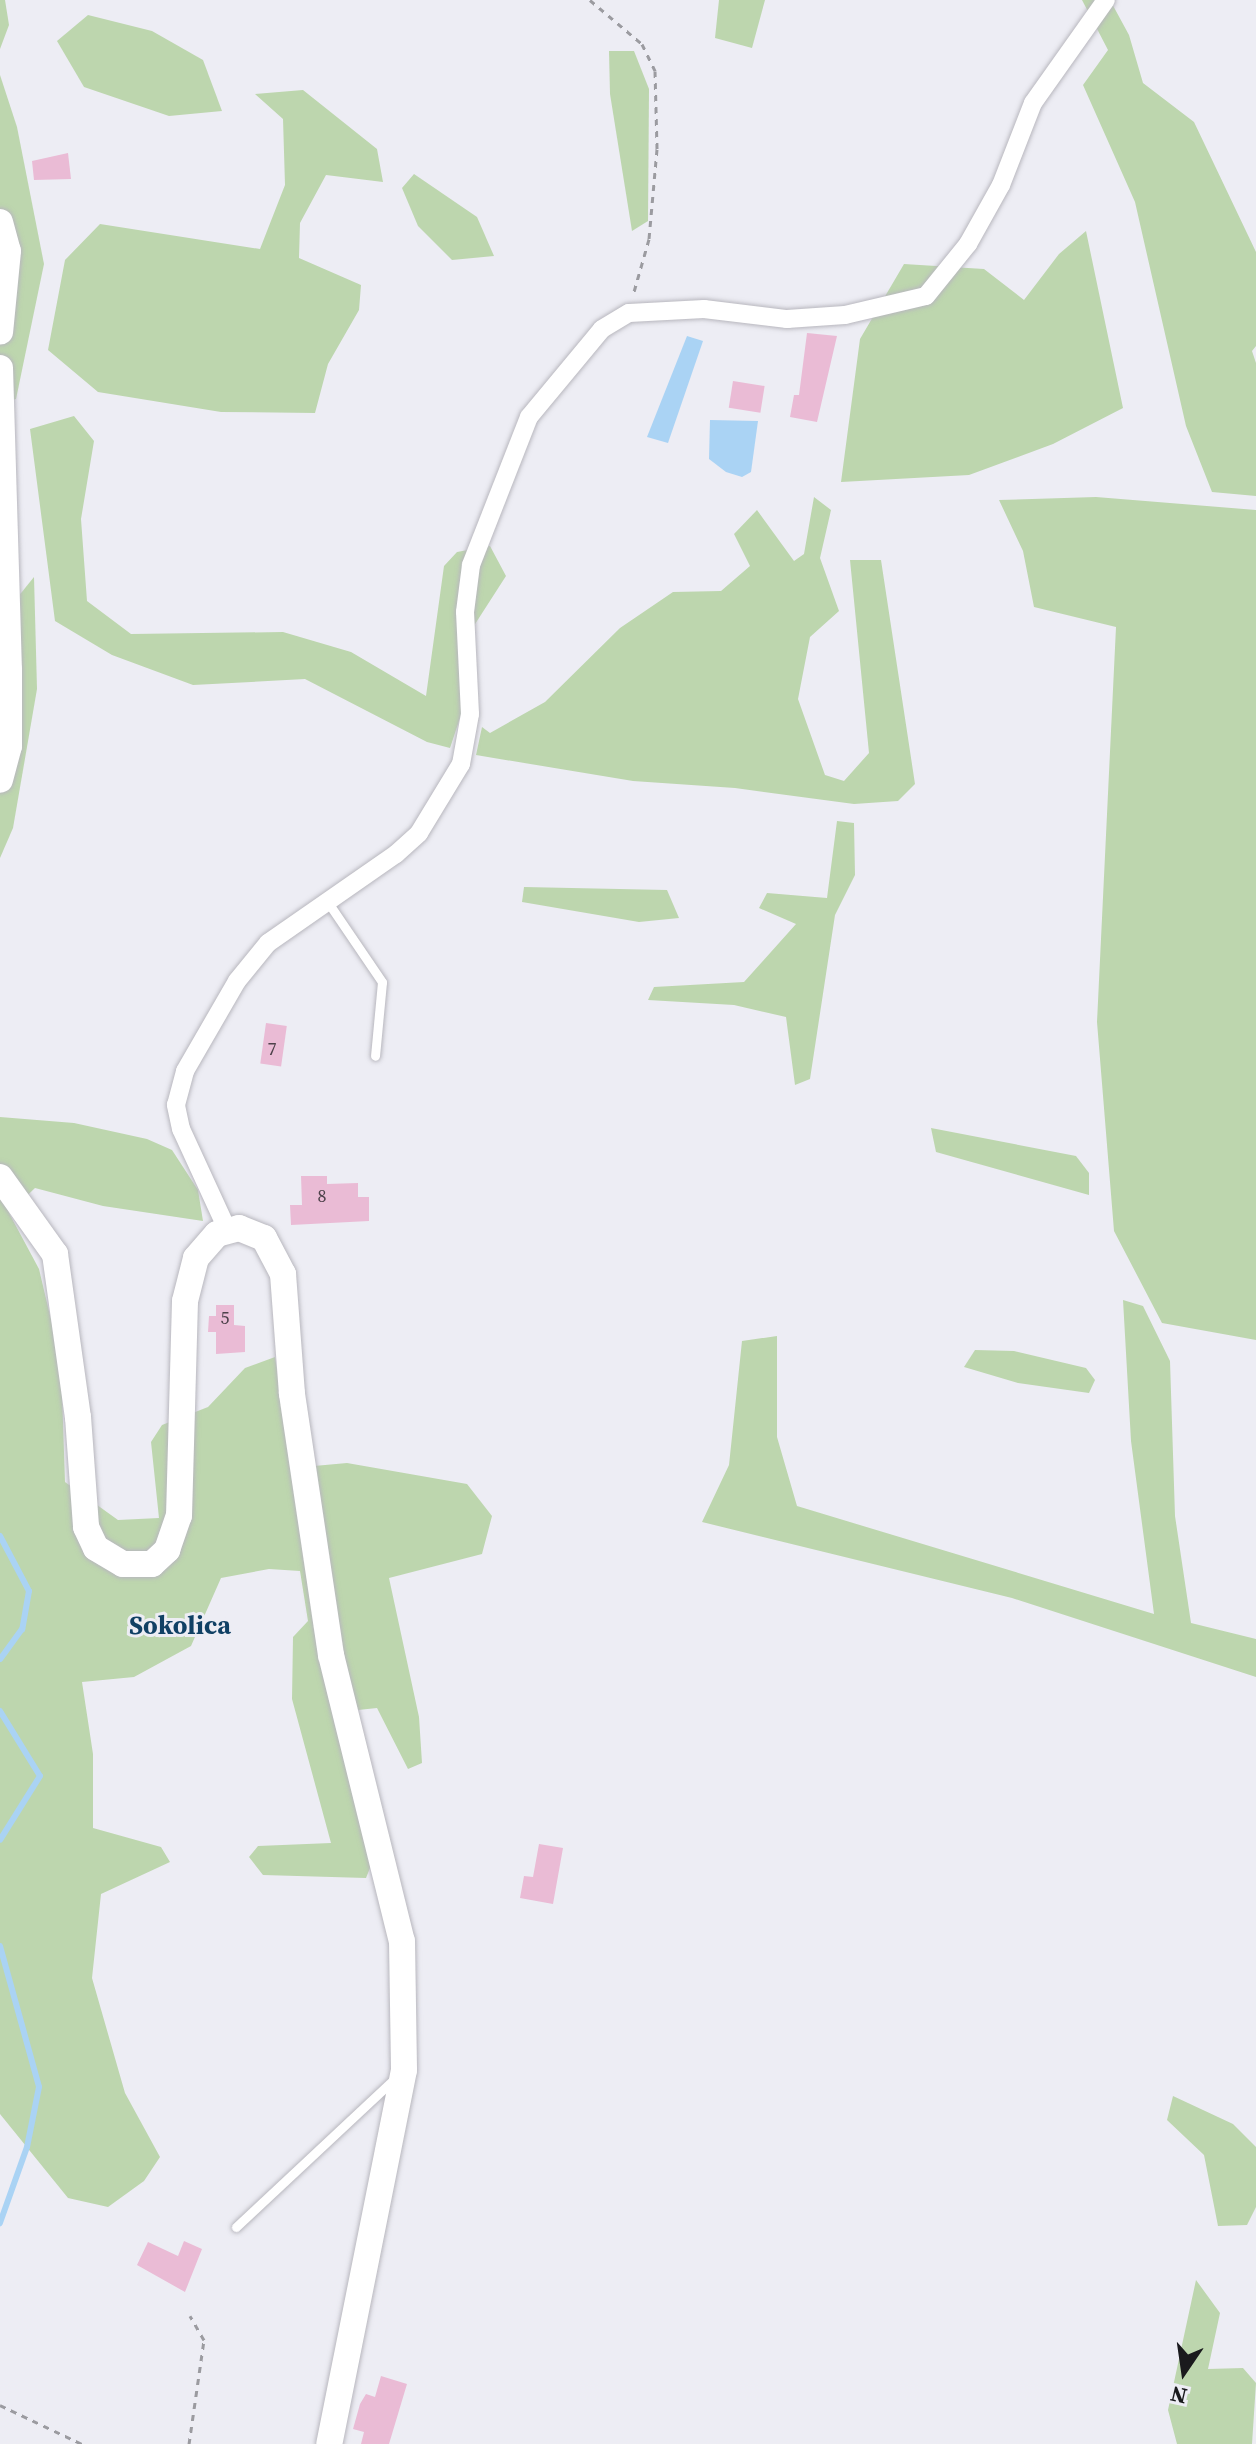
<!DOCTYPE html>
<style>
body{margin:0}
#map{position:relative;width:1256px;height:2444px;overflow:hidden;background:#ededf4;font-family:"Source Serif 4",serif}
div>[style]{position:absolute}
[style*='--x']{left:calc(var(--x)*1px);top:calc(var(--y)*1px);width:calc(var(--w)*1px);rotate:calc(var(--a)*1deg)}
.green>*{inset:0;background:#bdd6ae}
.water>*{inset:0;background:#aad3f4}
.stream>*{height:6px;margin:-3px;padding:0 3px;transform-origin:3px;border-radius:3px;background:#aad3f4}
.building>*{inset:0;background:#eabbd5;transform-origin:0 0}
.path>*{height:3px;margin-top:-1.5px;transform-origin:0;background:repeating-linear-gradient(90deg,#9b9ba0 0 6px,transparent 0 12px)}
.roads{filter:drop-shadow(0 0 2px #b8b7be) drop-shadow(0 0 2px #b8b7be)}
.lane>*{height:9px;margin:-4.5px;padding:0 4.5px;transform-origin:4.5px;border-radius:4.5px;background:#fff}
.street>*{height:18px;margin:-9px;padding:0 9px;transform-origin:9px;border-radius:9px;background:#fff}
.secondary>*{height:26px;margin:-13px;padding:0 13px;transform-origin:13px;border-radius:13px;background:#fff}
span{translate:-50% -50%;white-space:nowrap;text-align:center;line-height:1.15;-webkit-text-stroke:6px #ededf4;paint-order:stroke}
.number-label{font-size:18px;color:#4e424b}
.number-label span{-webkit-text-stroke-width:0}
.quarter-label{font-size:26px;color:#104064;font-weight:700}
.north{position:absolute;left:1144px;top:2332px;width:80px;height:80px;-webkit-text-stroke:6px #ededf4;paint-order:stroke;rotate:193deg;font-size:22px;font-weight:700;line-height:32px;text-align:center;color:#1a1a1d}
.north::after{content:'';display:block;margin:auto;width:28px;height:36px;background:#1a1a1d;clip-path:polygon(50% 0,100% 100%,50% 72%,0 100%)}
</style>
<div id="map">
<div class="green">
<i style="clip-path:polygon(0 0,5px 0,9px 25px,0 49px)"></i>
<i style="clip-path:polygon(719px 0,765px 0,752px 48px,715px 38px)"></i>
<i style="clip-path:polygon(1082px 0,1110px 0,1129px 35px,1143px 83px,1194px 122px,1256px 252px,1256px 346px,1252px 351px,1256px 363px,1256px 496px,1212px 492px,1186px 426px,1135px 202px,1083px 85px,1108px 50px)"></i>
<i style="clip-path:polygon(88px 15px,152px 31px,203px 60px,222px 111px,169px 116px,84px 87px,57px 41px)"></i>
<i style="clip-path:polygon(609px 51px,634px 51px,649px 89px,648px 221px,632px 231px,610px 94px)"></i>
<i style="clip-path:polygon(0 75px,17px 127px,44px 264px,16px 399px,0 403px)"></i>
<i style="clip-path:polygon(303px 90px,377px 149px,383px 182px,326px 175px,300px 223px,299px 258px,361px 285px,359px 310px,328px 364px,315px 413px,221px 412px,98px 392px,48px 350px,65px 260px,100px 224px,260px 249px,285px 185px,283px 119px,255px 94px)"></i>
<i style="clip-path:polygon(414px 174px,477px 217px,494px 256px,452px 260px,418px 226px,402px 188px)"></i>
<i style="clip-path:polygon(1086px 231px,1123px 408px,1053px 444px,969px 475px,841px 482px,860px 339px,904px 264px,984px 269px,1024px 300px,1059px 254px)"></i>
<i style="clip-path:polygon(74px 416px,94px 441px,81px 519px,87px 601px,131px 634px,283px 632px,351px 652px,426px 696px,444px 566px,457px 552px,490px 546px,506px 576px,459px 649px,462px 712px,450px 748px,427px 742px,305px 679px,193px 685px,112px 655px,55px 621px,30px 429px)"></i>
<i style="clip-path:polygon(814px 497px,831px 510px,820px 558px,839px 611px,810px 637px,798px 699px,825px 775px,844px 781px,869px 753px,850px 560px,881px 560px,915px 784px,898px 801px,854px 804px,735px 788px,633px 781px,476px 755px,482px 727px,490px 733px,545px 702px,620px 628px,673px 592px,721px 591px,750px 566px,734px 534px,757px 510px,794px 561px,804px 554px)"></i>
<i style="clip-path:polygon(1096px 497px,1256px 510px,1256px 1340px,1162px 1323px,1114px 1231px,1097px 1022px,1116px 627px,1034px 607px,1023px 551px,999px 500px)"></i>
<i style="clip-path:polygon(34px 577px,37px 689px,13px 828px,0 858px,0 619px)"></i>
<i style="clip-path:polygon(837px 821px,854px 823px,855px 875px,835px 915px,810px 1079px,795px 1085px,786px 1017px,734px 1005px,648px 1000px,654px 987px,744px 982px,796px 924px,759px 908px,767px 893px,827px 898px)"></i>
<i style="clip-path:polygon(524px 887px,667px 890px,679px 918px,639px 922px,522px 902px)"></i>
<i style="clip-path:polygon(0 1117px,74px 1123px,147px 1139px,172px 1150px,198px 1190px,203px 1221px,103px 1206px,35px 1188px,9px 1213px,39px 1269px,61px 1362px,65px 1482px,118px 1520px,159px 1518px,151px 1442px,162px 1425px,208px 1407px,245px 1368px,275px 1357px,292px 1468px,347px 1463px,467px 1484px,492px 1516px,482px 1554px,389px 1578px,419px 1717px,422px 1763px,408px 1769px,377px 1708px,358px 1710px,334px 1722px,374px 1858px,366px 1878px,263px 1875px,249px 1857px,258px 1846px,331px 1843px,292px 1699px,293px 1637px,308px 1621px,300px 1571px,269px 1569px,221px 1578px,191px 1646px,134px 1677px,82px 1682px,93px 1754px,93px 1828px,161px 1847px,170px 1862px,101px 1894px,92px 1978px,125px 2093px,160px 2157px,144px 2181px,108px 2207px,68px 2198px,0 2114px)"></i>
<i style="clip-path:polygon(931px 1128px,1076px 1156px,1089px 1173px,1089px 1195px,936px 1152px)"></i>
<i style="clip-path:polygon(1123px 1300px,1143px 1306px,1170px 1361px,1175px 1516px,1191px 1623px,1256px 1639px,1256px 1677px,1012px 1598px,702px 1522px,729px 1465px,742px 1341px,777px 1336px,777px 1437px,797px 1506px,1154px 1614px,1131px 1441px)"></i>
<i style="clip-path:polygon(975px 1350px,1014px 1351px,1086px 1368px,1095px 1380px,1089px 1393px,1018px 1383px,964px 1367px)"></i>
<i style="clip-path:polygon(1173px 2096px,1233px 2124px,1256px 2147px,1256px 2207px,1247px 2225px,1218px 2226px,1204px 2155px,1167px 2120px)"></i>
<i style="clip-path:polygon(1196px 2280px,1220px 2313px,1208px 2369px,1243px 2368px,1256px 2383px,1252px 2444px,1177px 2444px,1168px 2410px)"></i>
</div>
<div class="water">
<i style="clip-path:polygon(687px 336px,703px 341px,668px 443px,647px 437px)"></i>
<i style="clip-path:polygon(710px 420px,758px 421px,751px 472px,742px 477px,726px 472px,709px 459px)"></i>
</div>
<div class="stream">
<i style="--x:0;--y:1536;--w:62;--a:62.2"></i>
<i style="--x:29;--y:1591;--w:39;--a:100"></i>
<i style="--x:22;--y:1629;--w:37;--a:126"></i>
<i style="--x:0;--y:1711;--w:76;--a:58.4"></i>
<i style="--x:40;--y:1776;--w:75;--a:122"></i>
<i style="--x:0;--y:1946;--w:146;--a:74.5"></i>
<i style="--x:39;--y:2087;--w:61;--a:101.3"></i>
<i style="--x:27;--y:2147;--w:81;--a:109.6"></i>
</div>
<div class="building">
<i style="clip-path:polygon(68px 153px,71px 179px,34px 180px,32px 161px)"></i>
<i style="clip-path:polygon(807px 333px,837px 336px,817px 422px,790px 417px,794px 395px,799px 395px)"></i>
<i style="left:733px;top:381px;width:32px;height:27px;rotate:9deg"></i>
<i style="left:266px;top:1023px;width:21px;height:41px;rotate:8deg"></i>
<i style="clip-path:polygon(301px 1176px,327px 1176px,327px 1184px,358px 1183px,358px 1197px,369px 1197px,369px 1221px,291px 1225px,290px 1205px,302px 1205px)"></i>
<i style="clip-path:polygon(216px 1305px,234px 1305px,234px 1325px,245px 1326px,245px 1352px,216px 1354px,216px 1332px,208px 1332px,209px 1316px,216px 1316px)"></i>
<i style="clip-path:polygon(539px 1844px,563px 1848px,553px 1904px,520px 1898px,524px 1876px,533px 1877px)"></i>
<i style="clip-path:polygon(184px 2241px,202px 2249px,185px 2292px,137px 2265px,148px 2242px,178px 2256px)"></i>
<i style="clip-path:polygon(381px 2376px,407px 2384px,389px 2444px,361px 2444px,364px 2432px,353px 2429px,360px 2404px,366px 2394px,375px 2397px)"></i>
</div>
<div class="path">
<i style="--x:590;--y:0;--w:68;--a:40.2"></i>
<i style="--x:642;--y:44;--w:30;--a:64"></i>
<i style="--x:655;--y:71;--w:78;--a:88.5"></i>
<i style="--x:657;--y:149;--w:90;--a:95.1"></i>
<i style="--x:649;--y:239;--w:58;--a:105.9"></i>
<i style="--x:0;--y:2405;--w:91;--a:25.4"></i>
<i style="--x:189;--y:2444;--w:105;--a:-81.8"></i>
<i style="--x:204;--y:2340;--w:28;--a:-120"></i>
</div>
<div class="roads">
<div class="lane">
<i style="--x:327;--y:901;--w:98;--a:55.8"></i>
<i style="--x:382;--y:982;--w:74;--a:95.4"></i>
<i style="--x:236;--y:2227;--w:218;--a:-43.1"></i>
</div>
<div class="street">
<i style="--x:227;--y:1229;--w:110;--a:-114.7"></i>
<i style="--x:181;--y:1129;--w:25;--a:-102"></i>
<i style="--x:176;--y:1105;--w:35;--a:-75"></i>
<i style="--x:185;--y:1071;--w:104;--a:-60"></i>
<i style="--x:237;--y:981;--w:49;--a:-50.8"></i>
<i style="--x:268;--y:943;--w:156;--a:-34.8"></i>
<i style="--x:396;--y:854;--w:31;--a:-42"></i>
<i style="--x:419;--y:833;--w:81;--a:-58.7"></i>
<i style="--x:461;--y:764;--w:51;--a:-79.8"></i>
<i style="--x:470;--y:714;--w:102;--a:-92.8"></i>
<i style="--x:465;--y:612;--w:47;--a:-82.7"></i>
<i style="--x:471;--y:565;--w:159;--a:-68.6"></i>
<i style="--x:529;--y:417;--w:114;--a:-50.3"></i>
<i style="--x:602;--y:329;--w:31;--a:-31"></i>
<i style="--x:629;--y:313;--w:75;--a:-3.1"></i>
<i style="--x:704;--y:309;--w:84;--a:6.9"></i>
<i style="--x:787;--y:319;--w:58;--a:-3.9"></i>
<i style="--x:845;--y:315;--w:83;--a:-13.2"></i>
<i style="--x:926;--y:296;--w:67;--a:-51.1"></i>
<i style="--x:968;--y:244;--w:68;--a:-60.8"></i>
<i style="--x:1001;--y:185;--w:88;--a:-68.7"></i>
<i style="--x:1033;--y:103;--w:126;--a:-54.7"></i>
</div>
<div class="secondary">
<i style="--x:0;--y:222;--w:30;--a:75"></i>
<i style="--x:8;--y:251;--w:81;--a:95.6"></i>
<i style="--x:0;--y:368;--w:302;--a:88.3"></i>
<i style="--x:9;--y:670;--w:76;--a:90"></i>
<i style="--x:9;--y:746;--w:35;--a:105"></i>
<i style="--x:0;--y:1177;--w:95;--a:54.5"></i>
<i style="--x:55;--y:1254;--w:165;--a:82"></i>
<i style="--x:78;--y:1417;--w:110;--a:85.8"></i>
<i style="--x:86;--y:1527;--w:23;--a:65"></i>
<i style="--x:96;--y:1548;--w:31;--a:31"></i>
<i style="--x:123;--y:1564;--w:29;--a:0"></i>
<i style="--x:152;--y:1564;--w:21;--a:-43"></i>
<i style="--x:167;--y:1550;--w:36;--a:-71"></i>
<i style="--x:179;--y:1516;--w:215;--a:-88.4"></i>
<i style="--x:185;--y:1301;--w:44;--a:-75.7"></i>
<i style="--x:196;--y:1258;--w:32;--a:-49"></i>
<i style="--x:217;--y:1234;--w:23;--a:-15"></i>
<i style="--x:239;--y:1228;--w:27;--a:22"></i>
<i style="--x:264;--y:1238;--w:41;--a:62.2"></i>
<i style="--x:283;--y:1274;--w:120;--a:85.7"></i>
<i style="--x:292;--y:1394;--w:264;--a:81.5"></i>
<i style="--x:331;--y:1655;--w:295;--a:76.1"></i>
<i style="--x:402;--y:1941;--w:129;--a:89.1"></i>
<i style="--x:404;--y:2070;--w:381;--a:101.3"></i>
</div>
</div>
<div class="number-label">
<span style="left:272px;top:1049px">7</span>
<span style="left:322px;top:1196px">8</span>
<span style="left:225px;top:1318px">5</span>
</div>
<div class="quarter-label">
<span style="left:180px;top:1626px">Sokolica</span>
</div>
<div class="north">N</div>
</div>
